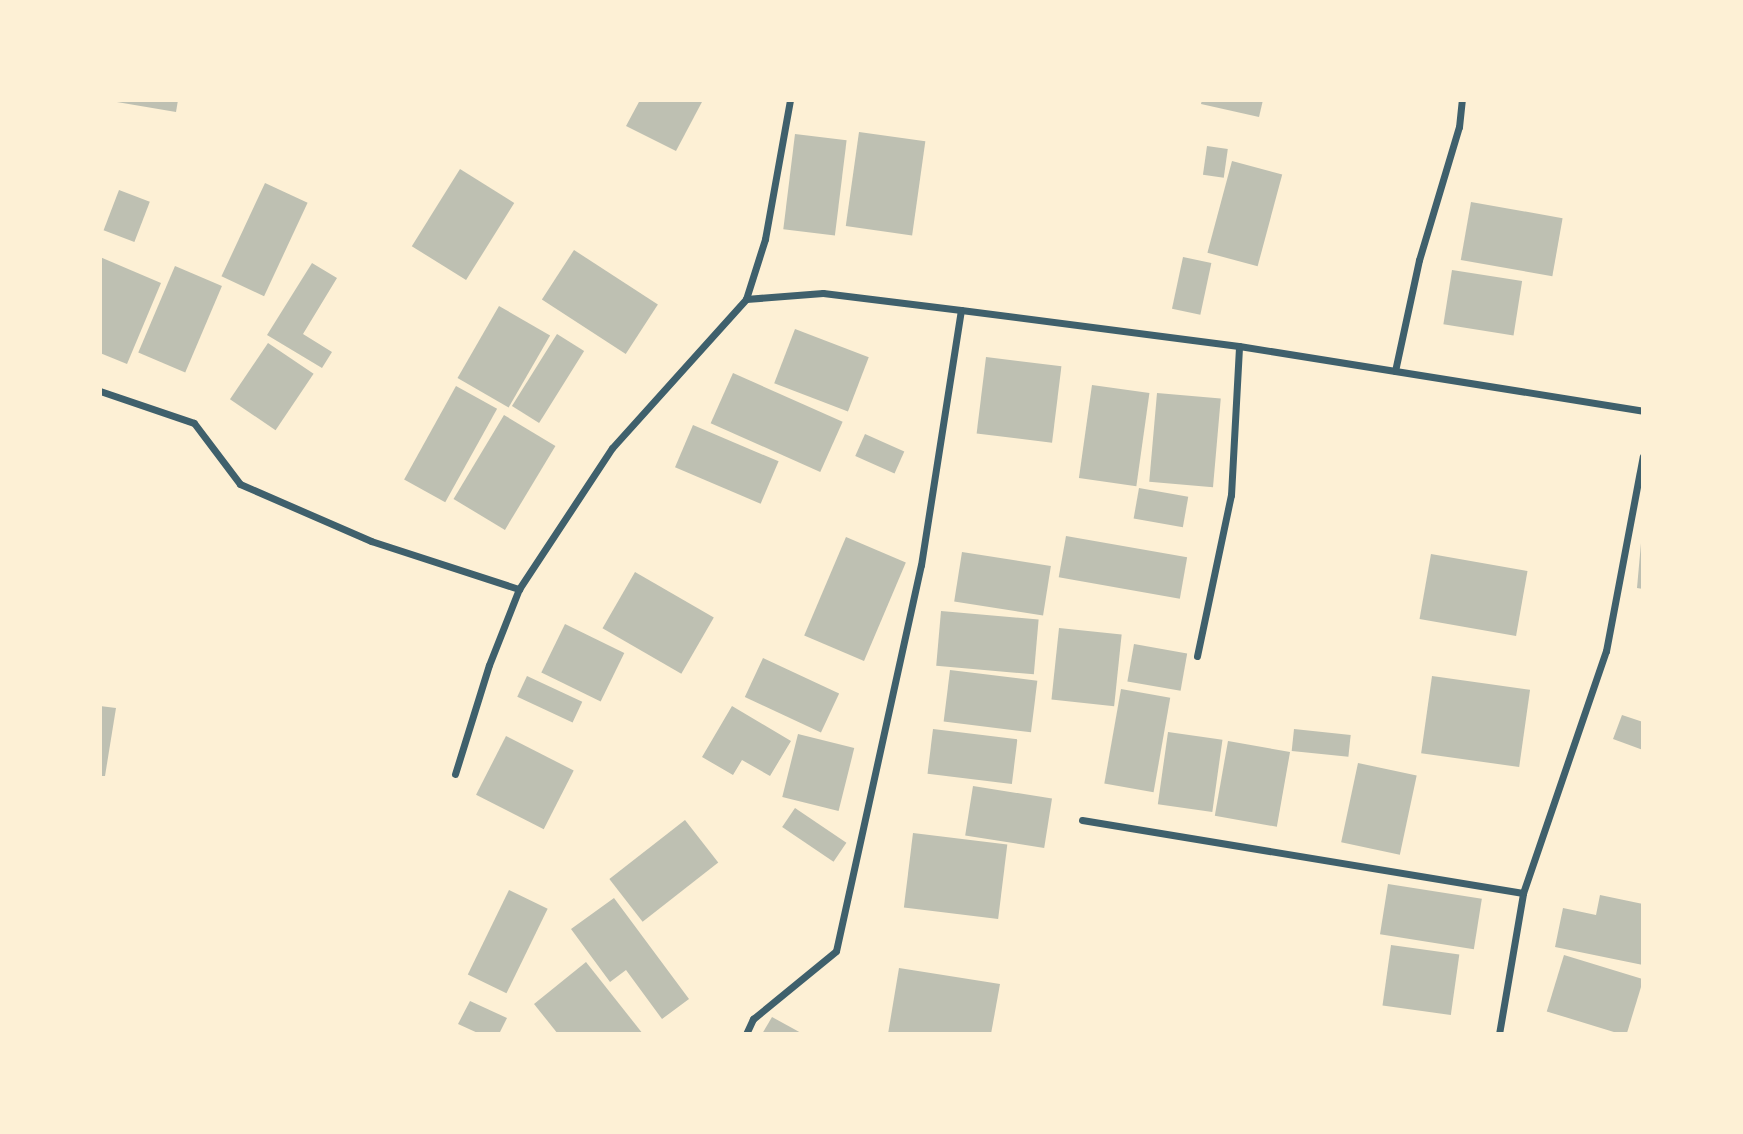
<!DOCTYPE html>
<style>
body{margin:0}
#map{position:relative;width:1743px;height:1134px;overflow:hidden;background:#fdf0d5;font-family:Figtree,sans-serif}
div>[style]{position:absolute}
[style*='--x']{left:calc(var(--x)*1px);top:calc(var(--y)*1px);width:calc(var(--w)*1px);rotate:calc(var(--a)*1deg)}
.building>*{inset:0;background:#bec0b2;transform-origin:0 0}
.minor>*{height:7px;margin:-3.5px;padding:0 3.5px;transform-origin:3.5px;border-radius:3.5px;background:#3f606c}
span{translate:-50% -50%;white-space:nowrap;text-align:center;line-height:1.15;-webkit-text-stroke:7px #fdf0d5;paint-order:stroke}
.frame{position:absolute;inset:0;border:102px solid #fdf0d5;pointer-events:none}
</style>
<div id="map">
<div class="building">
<i style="clip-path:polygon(105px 100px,178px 100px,176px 112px)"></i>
<i style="clip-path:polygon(640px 100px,703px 100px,676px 151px,626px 126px)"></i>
<i style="clip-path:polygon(1202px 100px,1263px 100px,1259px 117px,1201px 104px)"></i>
<i style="left:859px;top:132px;width:67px;height:95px;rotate:8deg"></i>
<i style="left:795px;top:134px;width:52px;height:96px;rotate:7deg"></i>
<i style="left:1207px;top:146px;width:21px;height:29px;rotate:8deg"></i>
<i style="left:1232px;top:161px;width:52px;height:95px;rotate:15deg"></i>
<i style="left:460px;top:169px;width:64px;height:91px;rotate:32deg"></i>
<i style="left:265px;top:183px;width:47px;height:103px;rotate:25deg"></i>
<i style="left:119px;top:190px;width:33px;height:43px;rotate:21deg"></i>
<i style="left:1471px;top:202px;width:93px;height:59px;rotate:10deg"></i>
<i style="left:574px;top:250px;width:100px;height:59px;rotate:33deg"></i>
<i style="clip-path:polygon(100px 257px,161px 283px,127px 364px,100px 353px)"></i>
<i style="left:1183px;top:257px;width:29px;height:53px;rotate:12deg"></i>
<i style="clip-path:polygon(312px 263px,337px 278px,303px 334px,332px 352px,322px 368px,267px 335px)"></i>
<i style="left:175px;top:266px;width:51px;height:94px;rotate:23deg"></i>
<i style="left:1452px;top:270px;width:71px;height:55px;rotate:9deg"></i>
<i style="left:499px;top:306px;width:59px;height:83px;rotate:30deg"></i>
<i style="left:795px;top:329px;width:79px;height:58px;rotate:21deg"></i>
<i style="left:557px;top:334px;width:32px;height:85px;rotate:32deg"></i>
<i style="left:268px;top:343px;width:55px;height:68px;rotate:34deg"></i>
<i style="left:986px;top:357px;width:76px;height:77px;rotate:7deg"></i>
<i style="left:733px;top:373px;width:120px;height:55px;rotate:24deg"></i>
<i style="left:1092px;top:385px;width:58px;height:94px;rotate:8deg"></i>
<i style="left:456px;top:386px;width:47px;height:107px;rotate:29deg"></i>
<i style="left:1157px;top:393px;width:64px;height:89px;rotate:5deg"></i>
<i style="left:504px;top:415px;width:60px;height:98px;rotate:31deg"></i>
<i style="left:693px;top:425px;width:93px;height:46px;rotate:23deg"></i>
<i style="left:865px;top:434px;width:43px;height:24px;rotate:24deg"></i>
<i style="left:1139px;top:488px;width:50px;height:31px;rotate:10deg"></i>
<i style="left:1066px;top:536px;width:123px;height:42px;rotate:10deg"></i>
<i style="left:846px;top:537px;width:65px;height:107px;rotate:23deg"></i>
<i style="clip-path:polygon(1641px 543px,1643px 543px,1643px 589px,1637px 588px)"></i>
<i style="left:962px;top:552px;width:90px;height:50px;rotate:9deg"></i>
<i style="left:1431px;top:554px;width:98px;height:66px;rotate:10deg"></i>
<i style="left:635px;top:572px;width:91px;height:65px;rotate:30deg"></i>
<i style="left:941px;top:611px;width:98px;height:55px;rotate:5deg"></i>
<i style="left:565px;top:624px;width:66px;height:54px;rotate:26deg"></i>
<i style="left:1059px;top:628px;width:63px;height:72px;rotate:6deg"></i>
<i style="left:1134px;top:644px;width:54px;height:38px;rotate:10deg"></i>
<i style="left:763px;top:658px;width:84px;height:43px;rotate:25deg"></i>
<i style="left:950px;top:670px;width:88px;height:52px;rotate:7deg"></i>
<i style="left:527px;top:676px;width:61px;height:23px;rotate:25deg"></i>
<i style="left:1432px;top:676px;width:99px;height:78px;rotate:8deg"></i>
<i style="left:1121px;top:689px;width:50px;height:96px;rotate:10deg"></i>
<i style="clip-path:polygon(100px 706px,116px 708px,105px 776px,100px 776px)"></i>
<i style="clip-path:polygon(732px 706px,791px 741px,770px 776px,742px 760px,733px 775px,702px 757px)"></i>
<i style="clip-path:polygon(1622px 715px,1643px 722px,1643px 750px,1613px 739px)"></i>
<i style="left:933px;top:729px;width:85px;height:45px;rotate:7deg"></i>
<i style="left:1294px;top:729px;width:57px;height:22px;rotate:6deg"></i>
<i style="left:1168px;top:732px;width:55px;height:73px;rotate:8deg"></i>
<i style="left:798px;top:734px;width:58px;height:65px;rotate:14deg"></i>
<i style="left:506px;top:736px;width:76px;height:66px;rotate:27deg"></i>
<i style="left:1228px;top:741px;width:63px;height:76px;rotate:10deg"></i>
<i style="left:1358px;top:763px;width:60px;height:81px;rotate:12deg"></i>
<i style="left:973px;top:786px;width:80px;height:50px;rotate:9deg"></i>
<i style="left:795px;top:808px;width:62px;height:23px;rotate:34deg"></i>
<i style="left:685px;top:820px;width:54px;height:96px;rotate:52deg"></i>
<i style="left:913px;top:833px;width:95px;height:75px;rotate:7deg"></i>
<i style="left:1388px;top:884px;width:95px;height:51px;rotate:9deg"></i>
<i style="left:509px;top:890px;width:43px;height:94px;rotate:26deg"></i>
<i style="clip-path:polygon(1600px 895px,1643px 904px,1643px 965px,1555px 947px,1563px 908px,1596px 915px)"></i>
<i style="clip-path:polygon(614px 898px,689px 999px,662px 1019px,626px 970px,610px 982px,571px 929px)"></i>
<i style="left:1391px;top:945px;width:69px;height:61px;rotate:8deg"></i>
<i style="left:1564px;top:955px;width:83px;height:59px;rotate:17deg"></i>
<i style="clip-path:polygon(586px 962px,643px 1034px,558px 1034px,534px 1004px)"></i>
<i style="clip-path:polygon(899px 968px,1000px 984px,991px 1034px,888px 1034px)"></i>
<i style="clip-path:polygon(470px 1001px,507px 1018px,499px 1034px,480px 1034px,458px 1024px)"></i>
<i style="clip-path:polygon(772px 1017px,803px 1034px,762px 1034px)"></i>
</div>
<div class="minor">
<i style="--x:746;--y:299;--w:63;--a:-72.4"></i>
<i style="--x:765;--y:239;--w:141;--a:-79.8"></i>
<i style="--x:1395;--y:371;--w:114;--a:-77.8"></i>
<i style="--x:1419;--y:260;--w:139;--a:-73.3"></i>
<i style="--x:1459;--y:127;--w:27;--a:-84"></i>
<i style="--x:100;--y:391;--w:99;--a:18.8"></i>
<i style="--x:194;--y:423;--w:76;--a:53"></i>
<i style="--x:240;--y:484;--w:143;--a:23.5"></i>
<i style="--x:371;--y:541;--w:156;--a:18"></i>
<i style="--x:519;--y:589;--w:169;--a:-56.6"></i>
<i style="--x:612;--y:448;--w:200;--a:-48"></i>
<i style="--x:746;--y:299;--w:77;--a:-4.5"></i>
<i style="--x:823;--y:293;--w:139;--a:7"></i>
<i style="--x:961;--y:310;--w:280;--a:7.4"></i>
<i style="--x:1239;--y:346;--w:409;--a:9.1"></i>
<i style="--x:1197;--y:656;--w:165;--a:-78.1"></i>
<i style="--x:1231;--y:495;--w:149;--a:-86.9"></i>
<i style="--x:455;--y:774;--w:114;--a:-72.7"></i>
<i style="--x:489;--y:665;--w:82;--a:-68.5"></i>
<i style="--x:1082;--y:820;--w:447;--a:9.4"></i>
<i style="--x:746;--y:1034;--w:17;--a:-65"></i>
<i style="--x:753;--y:1019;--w:107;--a:-39.3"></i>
<i style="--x:836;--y:951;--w:395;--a:-77.6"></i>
<i style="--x:921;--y:565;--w:258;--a:-81.1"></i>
<i style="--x:1499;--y:1034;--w:143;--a:-80.3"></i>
<i style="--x:1523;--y:893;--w:256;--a:-71.1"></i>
<i style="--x:1606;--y:651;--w:198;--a:-79.3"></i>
</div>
<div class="frame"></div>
</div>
